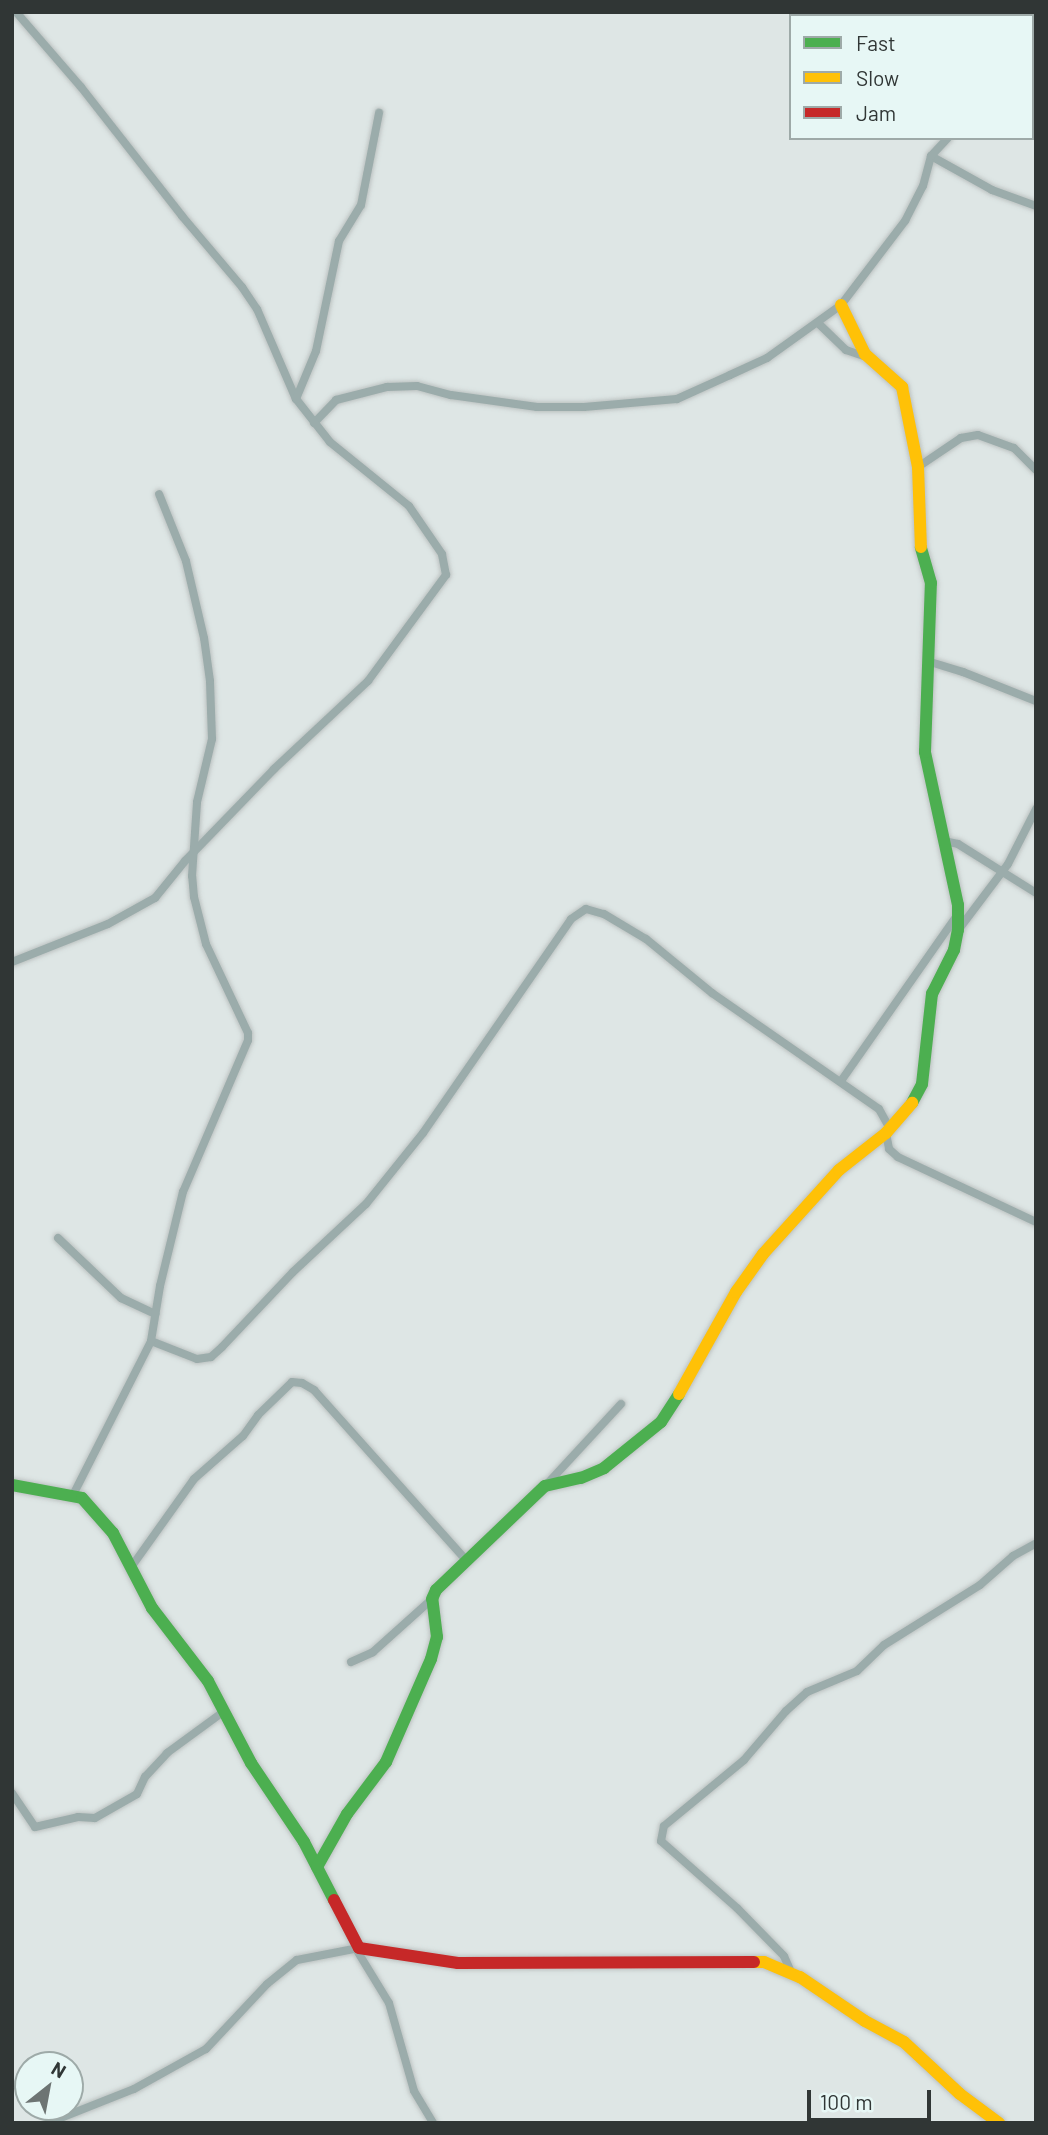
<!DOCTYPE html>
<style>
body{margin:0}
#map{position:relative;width:1048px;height:2135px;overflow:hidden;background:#dee6e5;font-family:Barlow,sans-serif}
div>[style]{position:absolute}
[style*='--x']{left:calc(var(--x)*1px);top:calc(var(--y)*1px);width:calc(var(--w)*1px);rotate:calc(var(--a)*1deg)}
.roads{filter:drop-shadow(0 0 2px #bcc2c1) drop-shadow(0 0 2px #bcc2c1)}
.street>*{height:8px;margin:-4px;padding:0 4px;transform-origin:4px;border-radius:4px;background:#9bacab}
.fast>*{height:12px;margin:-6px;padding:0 6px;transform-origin:6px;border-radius:6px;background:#4caf50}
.slow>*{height:12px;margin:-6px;padding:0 6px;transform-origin:6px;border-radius:6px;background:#ffc107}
.jam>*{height:12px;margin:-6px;padding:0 6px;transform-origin:6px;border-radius:6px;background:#c62828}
span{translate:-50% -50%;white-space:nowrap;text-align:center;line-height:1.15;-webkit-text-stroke:7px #e7f7f5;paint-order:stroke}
.frame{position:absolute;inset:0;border:14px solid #303635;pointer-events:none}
.legend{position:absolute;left:789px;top:14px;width:245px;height:126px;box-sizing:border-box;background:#e7f7f5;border:2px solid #9eaaa8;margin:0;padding:9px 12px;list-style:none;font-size:21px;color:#303635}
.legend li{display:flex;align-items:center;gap:14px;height:35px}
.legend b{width:35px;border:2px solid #9eaaa8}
.north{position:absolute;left:14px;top:2051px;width:70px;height:70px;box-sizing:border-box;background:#e7f7f5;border:2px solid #9eaaa8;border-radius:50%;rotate:31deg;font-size:19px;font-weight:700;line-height:28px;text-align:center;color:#303635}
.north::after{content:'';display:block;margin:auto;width:24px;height:32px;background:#6d7473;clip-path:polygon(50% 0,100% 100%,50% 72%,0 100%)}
.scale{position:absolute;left:807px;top:2090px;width:124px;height:32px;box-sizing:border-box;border:4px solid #303635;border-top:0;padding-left:9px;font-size:21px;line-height:24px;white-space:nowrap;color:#303635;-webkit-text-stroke:5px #e7f7f5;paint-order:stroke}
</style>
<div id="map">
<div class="roads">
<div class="street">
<i style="--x:16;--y:12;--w:99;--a:49.1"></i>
<i style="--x:81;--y:87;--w:164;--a:51.9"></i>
<i style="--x:182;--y:216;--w:93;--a:49.8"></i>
<i style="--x:242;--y:287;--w:27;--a:56"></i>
<i style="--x:257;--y:309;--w:98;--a:66.6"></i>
<i style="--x:1032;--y:63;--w:5;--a:-37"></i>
<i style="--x:931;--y:156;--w:70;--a:29.1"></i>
<i style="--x:992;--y:190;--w:47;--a:20"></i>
<i style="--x:818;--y:323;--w:39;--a:44"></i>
<i style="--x:846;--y:350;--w:24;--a:19"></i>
<i style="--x:314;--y:423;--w:32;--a:-46"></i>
<i style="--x:336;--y:400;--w:53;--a:-14.3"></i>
<i style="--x:387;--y:387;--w:30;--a:-2"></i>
<i style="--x:417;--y:386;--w:35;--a:15"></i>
<i style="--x:451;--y:395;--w:87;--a:7.9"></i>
<i style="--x:537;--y:407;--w:47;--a:0"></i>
<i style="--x:584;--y:407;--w:93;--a:-4.9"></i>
<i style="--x:677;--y:399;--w:58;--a:-24.4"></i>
<i style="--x:730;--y:375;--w:41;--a:-24.7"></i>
<i style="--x:767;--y:358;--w:91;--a:-35.6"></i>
<i style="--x:841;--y:305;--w:106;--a:-52.7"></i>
<i style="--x:905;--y:221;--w:39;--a:-63"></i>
<i style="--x:923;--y:186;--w:31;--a:-75"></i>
<i style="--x:931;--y:156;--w:25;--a:-47"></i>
<i style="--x:918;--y:467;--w:52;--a:-34"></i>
<i style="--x:961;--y:438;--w:17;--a:-10"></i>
<i style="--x:978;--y:435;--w:38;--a:20"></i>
<i style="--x:1014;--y:448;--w:31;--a:45"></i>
<i style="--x:927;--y:661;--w:38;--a:17"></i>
<i style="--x:963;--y:672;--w:79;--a:21.7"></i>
<i style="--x:944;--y:841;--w:14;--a:12"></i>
<i style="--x:958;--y:844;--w:92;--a:32.1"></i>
<i style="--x:959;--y:929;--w:81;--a:-53"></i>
<i style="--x:1008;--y:864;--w:62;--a:-63"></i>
<i style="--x:12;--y:962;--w:103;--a:-21.6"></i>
<i style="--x:108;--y:924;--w:54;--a:-29"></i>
<i style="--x:155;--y:898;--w:48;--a:-51"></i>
<i style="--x:185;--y:861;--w:128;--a:-45.9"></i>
<i style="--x:274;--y:769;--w:129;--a:-43.1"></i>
<i style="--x:368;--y:681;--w:132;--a:-53.7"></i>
<i style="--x:446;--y:575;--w:21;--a:-101"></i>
<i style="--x:442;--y:554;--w:58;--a:-124.5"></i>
<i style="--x:409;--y:506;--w:102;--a:-141"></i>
<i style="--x:330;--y:442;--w:55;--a:-128.3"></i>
<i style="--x:296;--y:399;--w:52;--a:-67.4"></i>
<i style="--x:316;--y:351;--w:112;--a:-78.2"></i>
<i style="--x:339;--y:241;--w:42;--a:-58.6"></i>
<i style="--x:361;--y:205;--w:94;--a:-78.9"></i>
<i style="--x:841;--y:1081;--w:200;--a:-55"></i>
<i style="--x:886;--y:1133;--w:16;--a:79"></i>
<i style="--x:889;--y:1149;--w:12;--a:42"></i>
<i style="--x:898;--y:1157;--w:153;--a:25.2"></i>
<i style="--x:58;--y:1238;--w:87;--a:43.6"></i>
<i style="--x:121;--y:1298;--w:38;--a:25"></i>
<i style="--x:151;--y:1341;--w:49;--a:21.4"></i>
<i style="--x:197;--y:1359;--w:14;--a:-8"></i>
<i style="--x:211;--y:1357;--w:15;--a:-42"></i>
<i style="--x:222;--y:1347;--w:103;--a:-46.6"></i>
<i style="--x:293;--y:1272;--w:100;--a:-43"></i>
<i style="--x:366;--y:1204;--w:91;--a:-51.2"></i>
<i style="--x:423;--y:1133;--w:260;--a:-55.3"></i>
<i style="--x:571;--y:919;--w:18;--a:-34"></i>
<i style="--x:586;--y:909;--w:19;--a:16"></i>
<i style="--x:604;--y:914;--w:49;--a:30.8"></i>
<i style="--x:646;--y:939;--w:85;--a:39.3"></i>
<i style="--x:712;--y:993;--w:203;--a:34.8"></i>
<i style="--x:879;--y:1109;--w:21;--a:61"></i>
<i style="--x:547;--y:1484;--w:109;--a:-47.2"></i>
<i style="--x:73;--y:1495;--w:173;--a:-63.1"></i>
<i style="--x:151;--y:1341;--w:56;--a:-80.7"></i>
<i style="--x:160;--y:1286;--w:97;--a:-76.3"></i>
<i style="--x:183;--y:1192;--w:165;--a:-66.8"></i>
<i style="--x:248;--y:1040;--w:7;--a:-90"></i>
<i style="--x:248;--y:1033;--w:98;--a:-115.3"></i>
<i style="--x:206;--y:944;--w:49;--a:-104.3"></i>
<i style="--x:194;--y:897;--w:21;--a:-95"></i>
<i style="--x:192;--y:876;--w:74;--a:-86.1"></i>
<i style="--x:197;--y:802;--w:65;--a:-76.6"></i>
<i style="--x:212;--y:739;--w:58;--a:-92"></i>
<i style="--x:210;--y:681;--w:43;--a:-97.9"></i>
<i style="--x:204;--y:638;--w:79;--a:-103.2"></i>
<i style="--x:186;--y:561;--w:72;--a:-111.9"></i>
<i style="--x:132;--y:1566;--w:107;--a:-54.5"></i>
<i style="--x:194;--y:1479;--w:65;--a:-41.3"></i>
<i style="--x:243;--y:1436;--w:26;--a:-54"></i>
<i style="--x:258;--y:1415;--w:47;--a:-44.1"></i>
<i style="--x:292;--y:1382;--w:10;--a:6"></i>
<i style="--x:302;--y:1383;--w:14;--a:30"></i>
<i style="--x:314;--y:1390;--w:227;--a:48.2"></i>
<i style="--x:351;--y:1662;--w:24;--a:-24"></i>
<i style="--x:373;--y:1652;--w:79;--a:-41.9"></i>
<i style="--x:12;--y:1793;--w:41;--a:55.9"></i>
<i style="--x:35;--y:1827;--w:44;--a:-13.1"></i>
<i style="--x:78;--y:1817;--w:17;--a:3"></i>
<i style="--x:95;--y:1818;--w:48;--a:-29.7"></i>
<i style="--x:137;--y:1794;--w:19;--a:-65"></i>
<i style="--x:145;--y:1777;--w:33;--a:-47"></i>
<i style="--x:167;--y:1753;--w:69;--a:-36.2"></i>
<i style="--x:356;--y:1949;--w:63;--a:58.6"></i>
<i style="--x:389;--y:2003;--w:91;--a:74.1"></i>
<i style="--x:414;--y:2091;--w:37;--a:59"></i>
<i style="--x:791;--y:1972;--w:17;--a:-114"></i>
<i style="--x:784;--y:1956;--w:67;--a:-134.4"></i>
<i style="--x:737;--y:1908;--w:101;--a:-138.6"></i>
<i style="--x:661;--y:1841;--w:15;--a:-79"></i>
<i style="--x:664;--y:1826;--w:104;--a:-39.5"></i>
<i style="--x:744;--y:1760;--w:65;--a:-49.4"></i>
<i style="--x:786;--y:1711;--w:28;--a:-42"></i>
<i style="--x:807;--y:1692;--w:54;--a:-22.8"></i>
<i style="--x:857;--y:1671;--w:37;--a:-44"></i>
<i style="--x:884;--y:1645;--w:113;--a:-32"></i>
<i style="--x:980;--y:1585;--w:44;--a:-41.3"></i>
<i style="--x:1013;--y:1556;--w:26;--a:-29"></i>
<i style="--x:48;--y:2123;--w:92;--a:-21.6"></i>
<i style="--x:134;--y:2089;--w:82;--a:-29.1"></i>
<i style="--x:206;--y:2049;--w:89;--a:-46.8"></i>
<i style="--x:267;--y:1984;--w:38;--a:-39"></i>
<i style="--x:297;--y:1960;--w:63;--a:-11"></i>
</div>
<div class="fast">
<i style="--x:912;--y:1103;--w:21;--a:-62"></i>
<i style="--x:922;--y:1084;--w:91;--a:-83.7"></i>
<i style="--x:932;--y:994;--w:49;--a:-63.4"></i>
<i style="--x:954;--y:950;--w:20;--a:-79"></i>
<i style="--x:958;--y:930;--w:25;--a:-90"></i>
<i style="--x:958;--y:905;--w:157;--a:-102.2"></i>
<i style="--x:925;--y:752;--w:169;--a:-88"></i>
<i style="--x:931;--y:583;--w:37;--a:-106"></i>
<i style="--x:12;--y:1485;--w:71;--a:10.5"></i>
<i style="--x:82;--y:1498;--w:47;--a:48.5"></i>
<i style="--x:113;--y:1533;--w:85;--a:62.5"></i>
<i style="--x:152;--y:1608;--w:92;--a:52.5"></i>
<i style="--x:208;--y:1681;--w:93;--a:62.3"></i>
<i style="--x:251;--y:1763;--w:95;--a:56.1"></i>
<i style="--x:304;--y:1842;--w:65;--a:62.7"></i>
<i style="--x:317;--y:1867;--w:61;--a:-60.5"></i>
<i style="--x:347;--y:1814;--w:65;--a:-53.1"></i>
<i style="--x:386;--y:1762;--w:112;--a:-66.4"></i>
<i style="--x:431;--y:1659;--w:23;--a:-75"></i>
<i style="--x:437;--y:1637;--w:38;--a:-97"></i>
<i style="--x:432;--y:1599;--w:10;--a:-66"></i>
<i style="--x:436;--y:1590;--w:151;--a:-43.7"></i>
<i style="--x:545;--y:1486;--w:37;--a:-13"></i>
<i style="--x:581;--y:1478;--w:25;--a:-23"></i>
<i style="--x:604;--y:1468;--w:73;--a:-38.9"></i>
<i style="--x:661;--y:1422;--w:33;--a:-57"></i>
</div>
<div class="slow">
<i style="--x:841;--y:305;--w:55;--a:63.9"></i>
<i style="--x:865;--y:354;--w:50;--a:41.7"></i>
<i style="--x:902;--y:387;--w:82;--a:78.7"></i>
<i style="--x:918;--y:467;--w:80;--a:87.9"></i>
<i style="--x:679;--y:1394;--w:117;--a:-60.8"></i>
<i style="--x:736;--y:1292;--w:47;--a:-54.6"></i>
<i style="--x:763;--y:1254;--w:113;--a:-47.9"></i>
<i style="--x:839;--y:1170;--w:60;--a:-38.2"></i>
<i style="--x:886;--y:1133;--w:40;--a:-49"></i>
<i style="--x:754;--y:1962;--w:10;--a:0"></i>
<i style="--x:764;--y:1962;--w:39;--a:23"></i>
<i style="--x:800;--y:1977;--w:78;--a:34.1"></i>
<i style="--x:865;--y:2021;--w:44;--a:28.3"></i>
<i style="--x:904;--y:2042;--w:76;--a:42.9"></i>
<i style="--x:960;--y:2094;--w:49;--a:36.6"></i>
</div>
<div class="jam">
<i style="--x:334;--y:1900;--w:54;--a:62.5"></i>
<i style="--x:359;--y:1948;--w:100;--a:8.6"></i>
<i style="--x:458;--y:1963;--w:296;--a:-0.2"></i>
</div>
</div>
<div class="frame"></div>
<ul class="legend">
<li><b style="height:9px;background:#4caf50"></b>Fast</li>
<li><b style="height:9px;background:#ffc107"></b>Slow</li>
<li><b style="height:9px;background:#c62828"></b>Jam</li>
</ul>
<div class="north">N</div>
<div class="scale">100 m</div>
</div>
